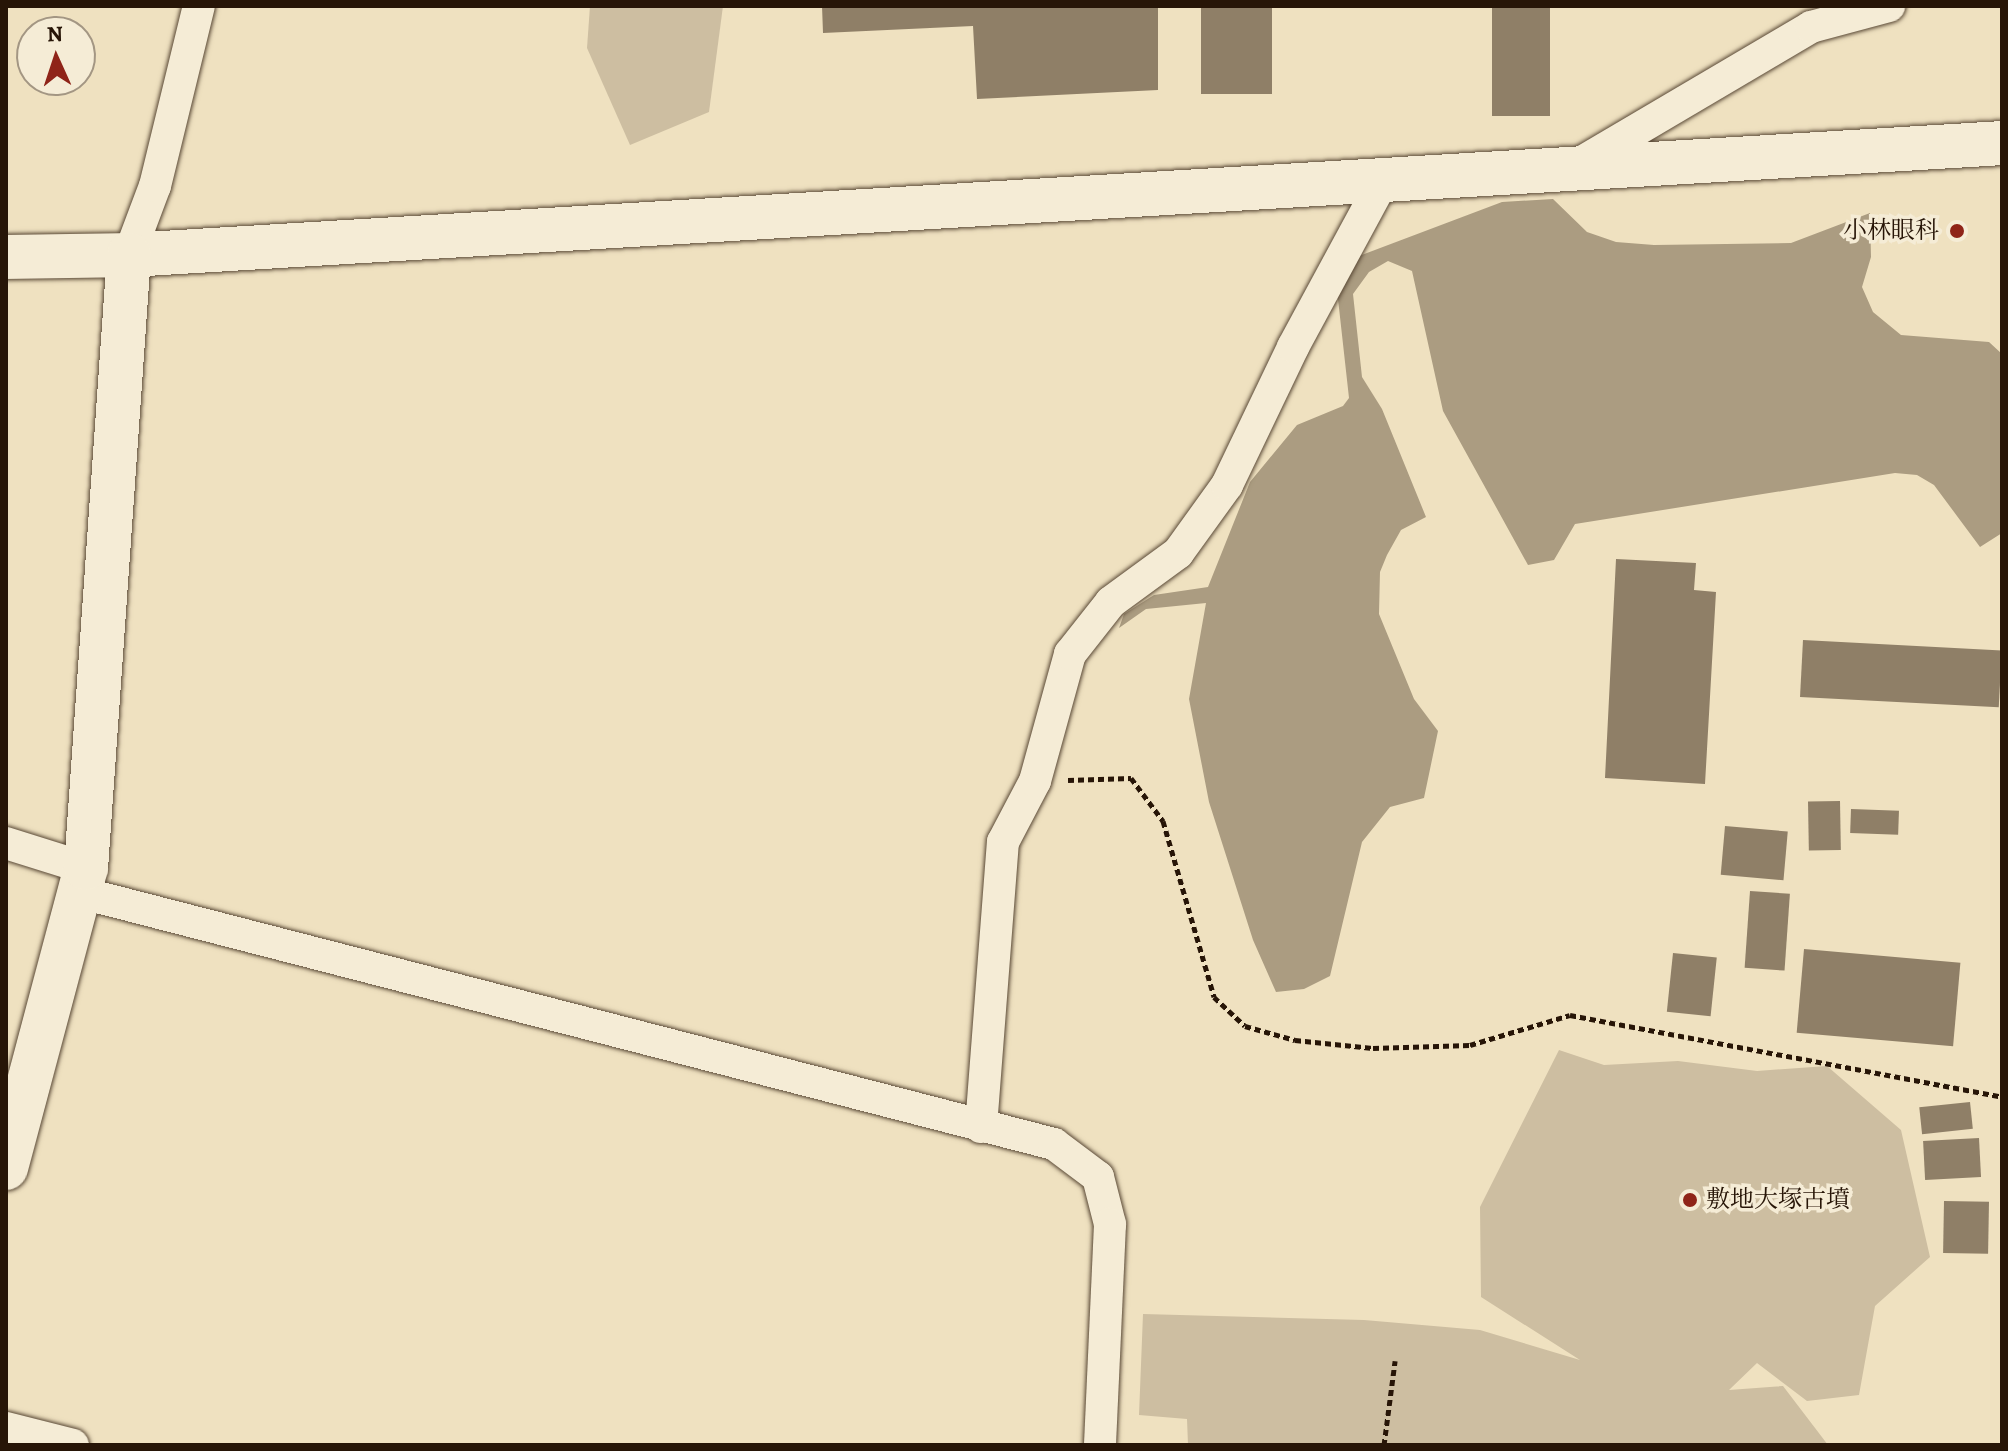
<!DOCTYPE html>
<meta charset="utf-8">
<style>
body{margin:0}
#map{position:relative;width:2008px;height:1451px;overflow:hidden;background:#efe1c0;font-family:Alegreya,"Noto Serif JP",serif}
div>[style]{position:absolute}
[style*='--x']{left:calc(var(--x)*1px);top:calc(var(--y)*1px);width:calc(var(--w)*1px);rotate:calc(var(--a)*1deg)}
.green>*{inset:0;background:#cdbea1}
.water>*{inset:0;background:#ab9c81}
.building>*{inset:0;background:#8f7f67;transform-origin:0 0}
.path>*{height:5px;margin-top:-2.5px;transform-origin:0;background:repeating-linear-gradient(90deg,#271507 0 6px,transparent 0 10px)}
.roads{filter:drop-shadow(0 0 2px #594835) drop-shadow(0 0 2px #594835)}
.street>*{height:32px;margin:-16px;padding:0 16px;transform-origin:16px;border-radius:16px;background:#f5ecd6}
.secondary>*{height:44px;margin:-22px;padding:0 22px;transform-origin:22px;border-radius:22px;background:#f5ecd6}
.dots>*{width:22px;height:22px;translate:-50% -50%;box-sizing:border-box;border:4px solid #f5ecd6;border-radius:50%}
span{translate:-50% -50%;white-space:nowrap;text-align:center;line-height:1.15;-webkit-text-stroke:7px #f5ecd6;paint-order:stroke}
.poi-label{font-size:24px;color:#271507}
.right{translate:-100% -50%;text-align:right}
.left{translate:0 -50%;text-align:left}
.frame{position:absolute;inset:0;border:8px solid #271507;pointer-events:none}
.north{position:absolute;left:16px;top:16px;width:80px;height:80px;box-sizing:border-box;background:#f5ecd6;border:2px solid #a39683;border-radius:50%;rotate:357deg;font-size:22px;font-weight:700;line-height:32px;text-align:center;color:#271507}
.north::after{content:'';display:block;margin:auto;width:28px;height:36px;background:#8f2418;clip-path:polygon(50% 0,100% 100%,50% 72%,0 100%)}
</style>
<div id="map">
<div class="green">
<i style="clip-path:polygon(590px 6px,723px 6px,709px 112px,630px 145px,587px 48px)"></i>
<i style="clip-path:polygon(1559px 1050px,1604px 1065px,1678px 1061px,1757px 1071px,1827px 1066px,1901px 1130px,1930px 1257px,1875px 1306px,1859px 1395px,1807px 1401px,1757px 1363px,1729px 1390px,1783px 1386px,1828px 1445px,1188px 1445px,1187px 1419px,1139px 1415px,1143px 1314px,1364px 1320px,1480px 1330px,1580px 1360px,1481px 1297px,1480px 1207px)"></i>
</div>
<div class="water">
<i style="clip-path:polygon(1553px 199px,1587px 232px,1616px 242px,1654px 245px,1791px 243px,1870px 213px,1871px 257px,1862px 287px,1873px 312px,1901px 335px,1989px 342px,2002px 354px,2002px 533px,1980px 547px,1934px 485px,1917px 475px,1895px 473px,1575px 524px,1554px 560px,1528px 565px,1443px 411px,1412px 271px,1388px 261px,1369px 272px,1353px 294px,1362px 377px,1382px 409px,1426px 517px,1401px 530px,1387px 555px,1380px 572px,1379px 614px,1414px 699px,1438px 731px,1424px 798px,1390px 807px,1362px 842px,1330px 976px,1304px 989px,1276px 992px,1253px 940px,1209px 802px,1189px 699px,1206px 603px,1146px 609px,1119px 628px,1124px 614px,1154px 595px,1208px 587px,1250px 482px,1297px 425px,1343px 406px,1349px 398px,1337px 290px,1359px 256px,1502px 202px)"></i>
</div>
<div class="building">
<i style="clip-path:polygon(822px 6px,1158px 6px,1158px 90px,977px 99px,973px 26px,823px 33px)"></i>
<i style="left:1201px;top:6px;width:71px;height:88px"></i>
<i style="left:1492px;top:6px;width:58px;height:110px"></i>
<i style="clip-path:polygon(1616px 559px,1696px 563px,1694px 590px,1716px 592px,1705px 784px,1605px 778px)"></i>
<i style="left:1803px;top:640px;width:199px;height:57px;rotate:3deg"></i>
<i style="left:1840px;top:801px;width:49px;height:32px;rotate:89deg"></i>
<i style="left:1851px;top:809px;width:48px;height:24px;rotate:2deg"></i>
<i style="left:1725px;top:826px;width:63px;height:49px;rotate:5deg"></i>
<i style="left:1750px;top:891px;width:40px;height:77px;rotate:4deg"></i>
<i style="left:1804px;top:949px;width:157px;height:84px;rotate:5deg"></i>
<i style="left:1673px;top:953px;width:44px;height:59px;rotate:6deg"></i>
<i style="left:1970px;top:1102px;width:27px;height:51px;rotate:84deg"></i>
<i style="left:1979px;top:1138px;width:39px;height:56px;rotate:87deg"></i>
<i style="left:1944px;top:1201px;width:45px;height:52px;rotate:1deg"></i>
</div>
<div class="path">
<i style="--x:1068;--y:780;--w:63;--a:-1.8"></i>
<i style="--x:1131;--y:778;--w:54;--a:53.3"></i>
<i style="--x:1163;--y:821;--w:183;--a:73.8"></i>
<i style="--x:1214;--y:997;--w:42;--a:43.1"></i>
<i style="--x:1245;--y:1026;--w:52;--a:15.6"></i>
<i style="--x:1295;--y:1040;--w:78;--a:5.9"></i>
<i style="--x:1373;--y:1048;--w:97;--a:-1.8"></i>
<i style="--x:1470;--y:1045;--w:104;--a:-16.7"></i>
<i style="--x:1570;--y:1015;--w:440;--a:10.7"></i>
<i style="--x:1384;--y:1445;--w:85;--a:-82.5"></i>
</div>
<div class="roads">
<div class="street">
<i style="--x:1577;--y:165;--w:272;--a:-30.5"></i>
<i style="--x:1811;--y:27;--w:81;--a:-15.1"></i>
<i style="--x:129;--y:255;--w:74;--a:-69.4"></i>
<i style="--x:155;--y:186;--w:185;--a:-76.3"></i>
<i style="--x:6;--y:843;--w:84;--a:17.4"></i>
<i style="--x:82;--y:893;--w:1004;--a:14.48"></i>
<i style="--x:1054;--y:1144;--w:55;--a:36.9"></i>
<i style="--x:1098;--y:1177;--w:49;--a:75.7"></i>
<i style="--x:1110;--y:1224;--w:221;--a:92.6"></i>
<i style="--x:981;--y:1127;--w:286;--a:-85.6"></i>
<i style="--x:1003;--y:842;--w:69;--a:-62.3"></i>
<i style="--x:1035;--y:781;--w:132;--a:-74.6"></i>
<i style="--x:1070;--y:654;--w:66;--a:-51.7"></i>
<i style="--x:1111;--y:602;--w:83;--a:-36.2"></i>
<i style="--x:1178;--y:553;--w:84;--a:-54.2"></i>
<i style="--x:1227;--y:485;--w:153;--a:-64.4"></i>
<i style="--x:1293;--y:347;--w:191;--a:-61.6"></i>
<i style="--x:6;--y:1428;--w:69;--a:14.2"></i>
</div>
<div class="secondary">
<i style="--x:6;--y:257;--w:123;--a:-0.9"></i>
<i style="--x:129;--y:255;--w:1876;--a:-3.42"></i>
<i style="--x:6;--y:1168;--w:310;--a:-75.1"></i>
<i style="--x:86;--y:868;--w:615;--a:-85.99"></i>
</div>
</div>
<div class="dots">
<i style="left:1957px;top:231px;background:#8f2418"></i>
<i style="left:1690px;top:1200px;background:#8f2418"></i>
</div>
<div class="poi-label">
<span class="right" style="left:1939px;top:231px">小林眼科</span>
<span class="left" style="left:1706px;top:1200px">敷地大塚古墳</span>
</div>
<div class="frame"></div>
<div class="north">N</div>
</div>
